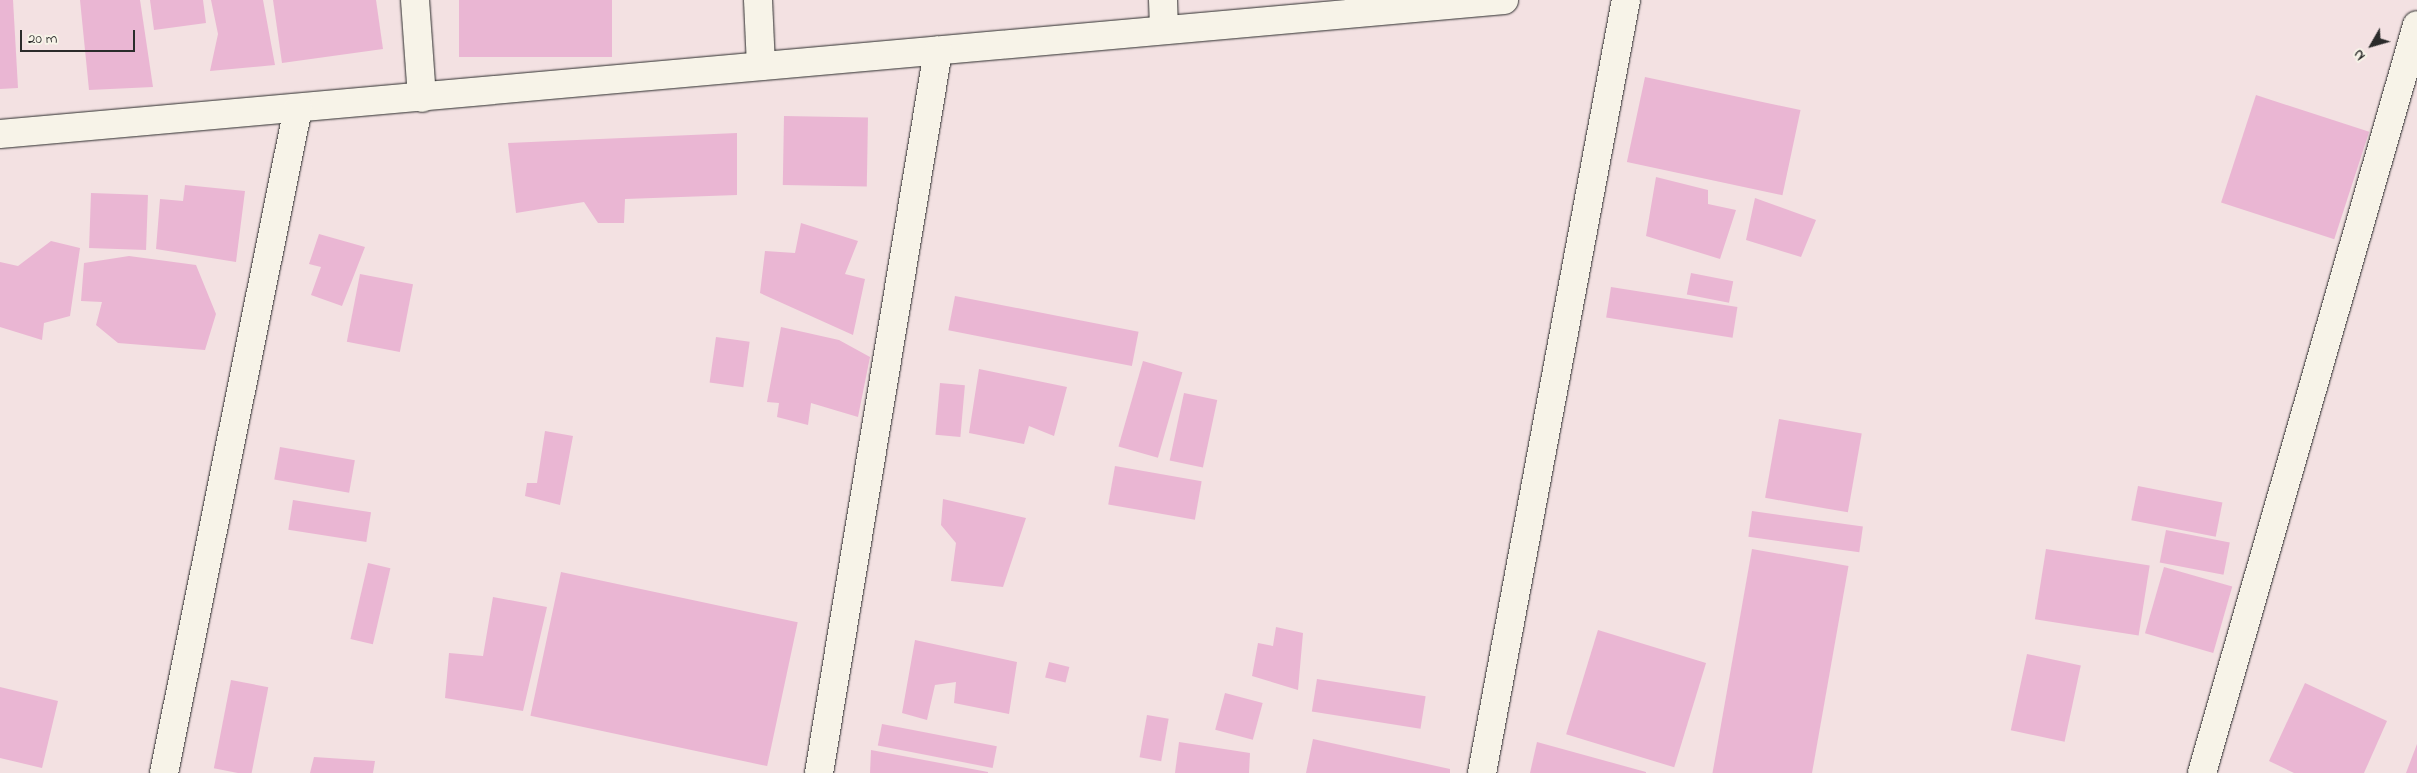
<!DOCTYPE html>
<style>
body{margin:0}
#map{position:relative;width:2417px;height:773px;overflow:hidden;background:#f3e1e2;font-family:"Indie Flower",sans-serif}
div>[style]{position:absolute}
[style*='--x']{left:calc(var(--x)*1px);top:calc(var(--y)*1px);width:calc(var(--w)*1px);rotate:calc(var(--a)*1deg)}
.building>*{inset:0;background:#eab6d3;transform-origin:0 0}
.roads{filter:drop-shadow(0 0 1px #2b2b2b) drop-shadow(0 0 1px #2b2b2b)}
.street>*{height:28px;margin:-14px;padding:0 14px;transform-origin:14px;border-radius:14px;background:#f7f3e8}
span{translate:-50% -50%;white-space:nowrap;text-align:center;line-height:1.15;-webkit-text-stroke:4px #f7f3e8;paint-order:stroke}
.north{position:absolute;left:2347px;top:20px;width:50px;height:50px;-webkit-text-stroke:4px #f7f3e8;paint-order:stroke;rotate:232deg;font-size:14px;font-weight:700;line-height:20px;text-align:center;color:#2b2b2b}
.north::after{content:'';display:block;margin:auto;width:18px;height:22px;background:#2b2b2b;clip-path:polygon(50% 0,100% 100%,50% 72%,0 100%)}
.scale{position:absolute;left:20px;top:30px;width:115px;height:22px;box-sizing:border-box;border:2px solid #2b2b2b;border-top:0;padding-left:6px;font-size:15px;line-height:18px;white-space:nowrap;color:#2b2b2b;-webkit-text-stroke:4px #f7f3e8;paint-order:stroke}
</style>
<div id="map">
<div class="building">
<i style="clip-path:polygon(0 0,13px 0,18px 88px,0 89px)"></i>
<i style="clip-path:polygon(80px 0,140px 0,153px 87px,89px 90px)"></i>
<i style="clip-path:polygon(150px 0,203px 0,206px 23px,154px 30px)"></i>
<i style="clip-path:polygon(211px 0,263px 0,275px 65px,210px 71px,218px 34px)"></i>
<i style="clip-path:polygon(273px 0,376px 0,383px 49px,282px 63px)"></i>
<i style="left:459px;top:0;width:153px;height:57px"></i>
<i style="left:1645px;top:77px;width:159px;height:87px;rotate:12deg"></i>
<i style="left:2256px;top:95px;width:119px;height:113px;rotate:18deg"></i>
<i style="left:784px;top:116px;width:84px;height:69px;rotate:1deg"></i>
<i style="clip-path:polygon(737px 133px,737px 195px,625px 199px,624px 223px,598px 223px,584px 202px,516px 213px,508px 143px)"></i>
<i style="clip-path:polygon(1656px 177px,1708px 190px,1708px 204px,1736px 210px,1720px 259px,1646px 236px)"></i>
<i style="clip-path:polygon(185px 185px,245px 191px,236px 262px,156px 249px,160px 199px,183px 201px)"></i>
<i style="left:91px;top:193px;width:57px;height:55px;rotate:2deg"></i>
<i style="clip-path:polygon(1755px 198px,1816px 220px,1801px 257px,1746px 240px)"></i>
<i style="clip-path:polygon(801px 223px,858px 241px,845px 274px,865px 279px,853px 335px,760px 293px,765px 251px,795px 253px)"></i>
<i style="clip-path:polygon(319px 234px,365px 247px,342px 306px,311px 295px,321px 267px,309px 264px)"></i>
<i style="clip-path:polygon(51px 241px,80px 248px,70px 316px,44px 323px,42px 340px,0 327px,0 262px,18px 266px)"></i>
<i style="clip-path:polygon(129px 256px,196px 265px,216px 314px,205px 350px,118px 343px,96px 325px,102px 302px,81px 301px,84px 263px)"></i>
<i style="left:1691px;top:273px;width:43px;height:22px;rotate:11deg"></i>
<i style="left:360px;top:274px;width:54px;height:69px;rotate:11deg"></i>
<i style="left:1611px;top:287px;width:128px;height:31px;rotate:9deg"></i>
<i style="left:955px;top:296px;width:187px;height:35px;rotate:11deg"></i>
<i style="clip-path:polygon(781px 327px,839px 340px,870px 357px,858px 417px,811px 403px,808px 425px,777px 417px,779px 403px,767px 402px)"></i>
<i style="left:716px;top:337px;width:34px;height:46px;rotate:8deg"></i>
<i style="left:1143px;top:361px;width:41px;height:89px;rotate:16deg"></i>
<i style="clip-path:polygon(979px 369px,1067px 387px,1054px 436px,1029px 426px,1024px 444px,969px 433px)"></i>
<i style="left:940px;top:383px;width:25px;height:52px;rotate:5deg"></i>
<i style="left:1184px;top:393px;width:34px;height:69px;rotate:12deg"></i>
<i style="left:1779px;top:419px;width:84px;height:80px;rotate:10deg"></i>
<i style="clip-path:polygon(545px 431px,573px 436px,560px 505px,525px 496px,527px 483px,537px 483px)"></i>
<i style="left:280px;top:447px;width:76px;height:33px;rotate:10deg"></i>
<i style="left:1115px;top:466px;width:88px;height:39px;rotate:10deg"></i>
<i style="left:2138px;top:486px;width:86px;height:35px;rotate:11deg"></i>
<i style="clip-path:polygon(943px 499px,1026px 518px,1003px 587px,951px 581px,956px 543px,941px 525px)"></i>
<i style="left:293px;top:500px;width:79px;height:30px;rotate:9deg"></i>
<i style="left:1752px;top:511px;width:112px;height:26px;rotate:8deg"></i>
<i style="left:2166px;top:530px;width:65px;height:33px;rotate:11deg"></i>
<i style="left:1752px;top:549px;width:98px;height:228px;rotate:10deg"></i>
<i style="left:2046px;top:549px;width:105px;height:71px;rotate:9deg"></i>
<i style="left:368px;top:563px;width:23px;height:78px;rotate:13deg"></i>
<i style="left:2164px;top:567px;width:71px;height:69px;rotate:16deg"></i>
<i style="left:561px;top:572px;width:242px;height:147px;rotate:12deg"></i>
<i style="clip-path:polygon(493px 597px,547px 607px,523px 711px,445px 698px,449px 653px,483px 656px)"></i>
<i style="clip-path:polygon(1276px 627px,1303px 633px,1298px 690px,1252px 676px,1258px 643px,1273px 646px)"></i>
<i style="left:1598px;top:630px;width:113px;height:109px;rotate:17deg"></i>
<i style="clip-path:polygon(915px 640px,1017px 662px,1009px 714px,954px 703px,956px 682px,935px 685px,927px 720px,902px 713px)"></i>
<i style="left:2027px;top:654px;width:55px;height:78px;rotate:12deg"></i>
<i style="left:1049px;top:662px;width:21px;height:16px;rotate:14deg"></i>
<i style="left:1317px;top:679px;width:110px;height:33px;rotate:9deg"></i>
<i style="left:231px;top:680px;width:38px;height:90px;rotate:11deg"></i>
<i style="clip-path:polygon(2305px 683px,2387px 721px,2364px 773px,2294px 773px,2269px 761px)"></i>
<i style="clip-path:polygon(0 687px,58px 701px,42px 768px,0 758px)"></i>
<i style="left:1225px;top:693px;width:39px;height:38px;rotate:15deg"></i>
<i style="left:1147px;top:715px;width:22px;height:43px;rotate:10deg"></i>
<i style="left:882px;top:724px;width:117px;height:22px;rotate:11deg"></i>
<i style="clip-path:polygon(1313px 739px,1450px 769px,1450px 773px,1306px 773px)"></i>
<i style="clip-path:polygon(1179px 742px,1250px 753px,1249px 773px,1175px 773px)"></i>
<i style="clip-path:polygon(1537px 742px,1646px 772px,1646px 773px,1530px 773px)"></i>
<i style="clip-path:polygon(2417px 744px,2417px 773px,2406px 773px)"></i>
<i style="clip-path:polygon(871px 750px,988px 772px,988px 773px,870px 773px)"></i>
<i style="clip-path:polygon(314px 757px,375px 761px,373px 773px,310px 773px)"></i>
</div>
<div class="roads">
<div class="street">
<i style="--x:415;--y:0;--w:98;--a:85.9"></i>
<i style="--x:758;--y:0;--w:66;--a:87.4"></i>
<i style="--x:1163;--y:0;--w:27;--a:88"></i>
<i style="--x:0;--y:134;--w:1510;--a:-5.09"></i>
<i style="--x:164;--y:773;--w:678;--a:-78.61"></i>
<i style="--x:819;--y:773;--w:732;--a:-80.64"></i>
<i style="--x:1482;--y:773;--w:786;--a:-79.45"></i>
<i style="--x:2202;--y:773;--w:778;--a:-73.96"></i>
</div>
</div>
<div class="north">N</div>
<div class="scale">20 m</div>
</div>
